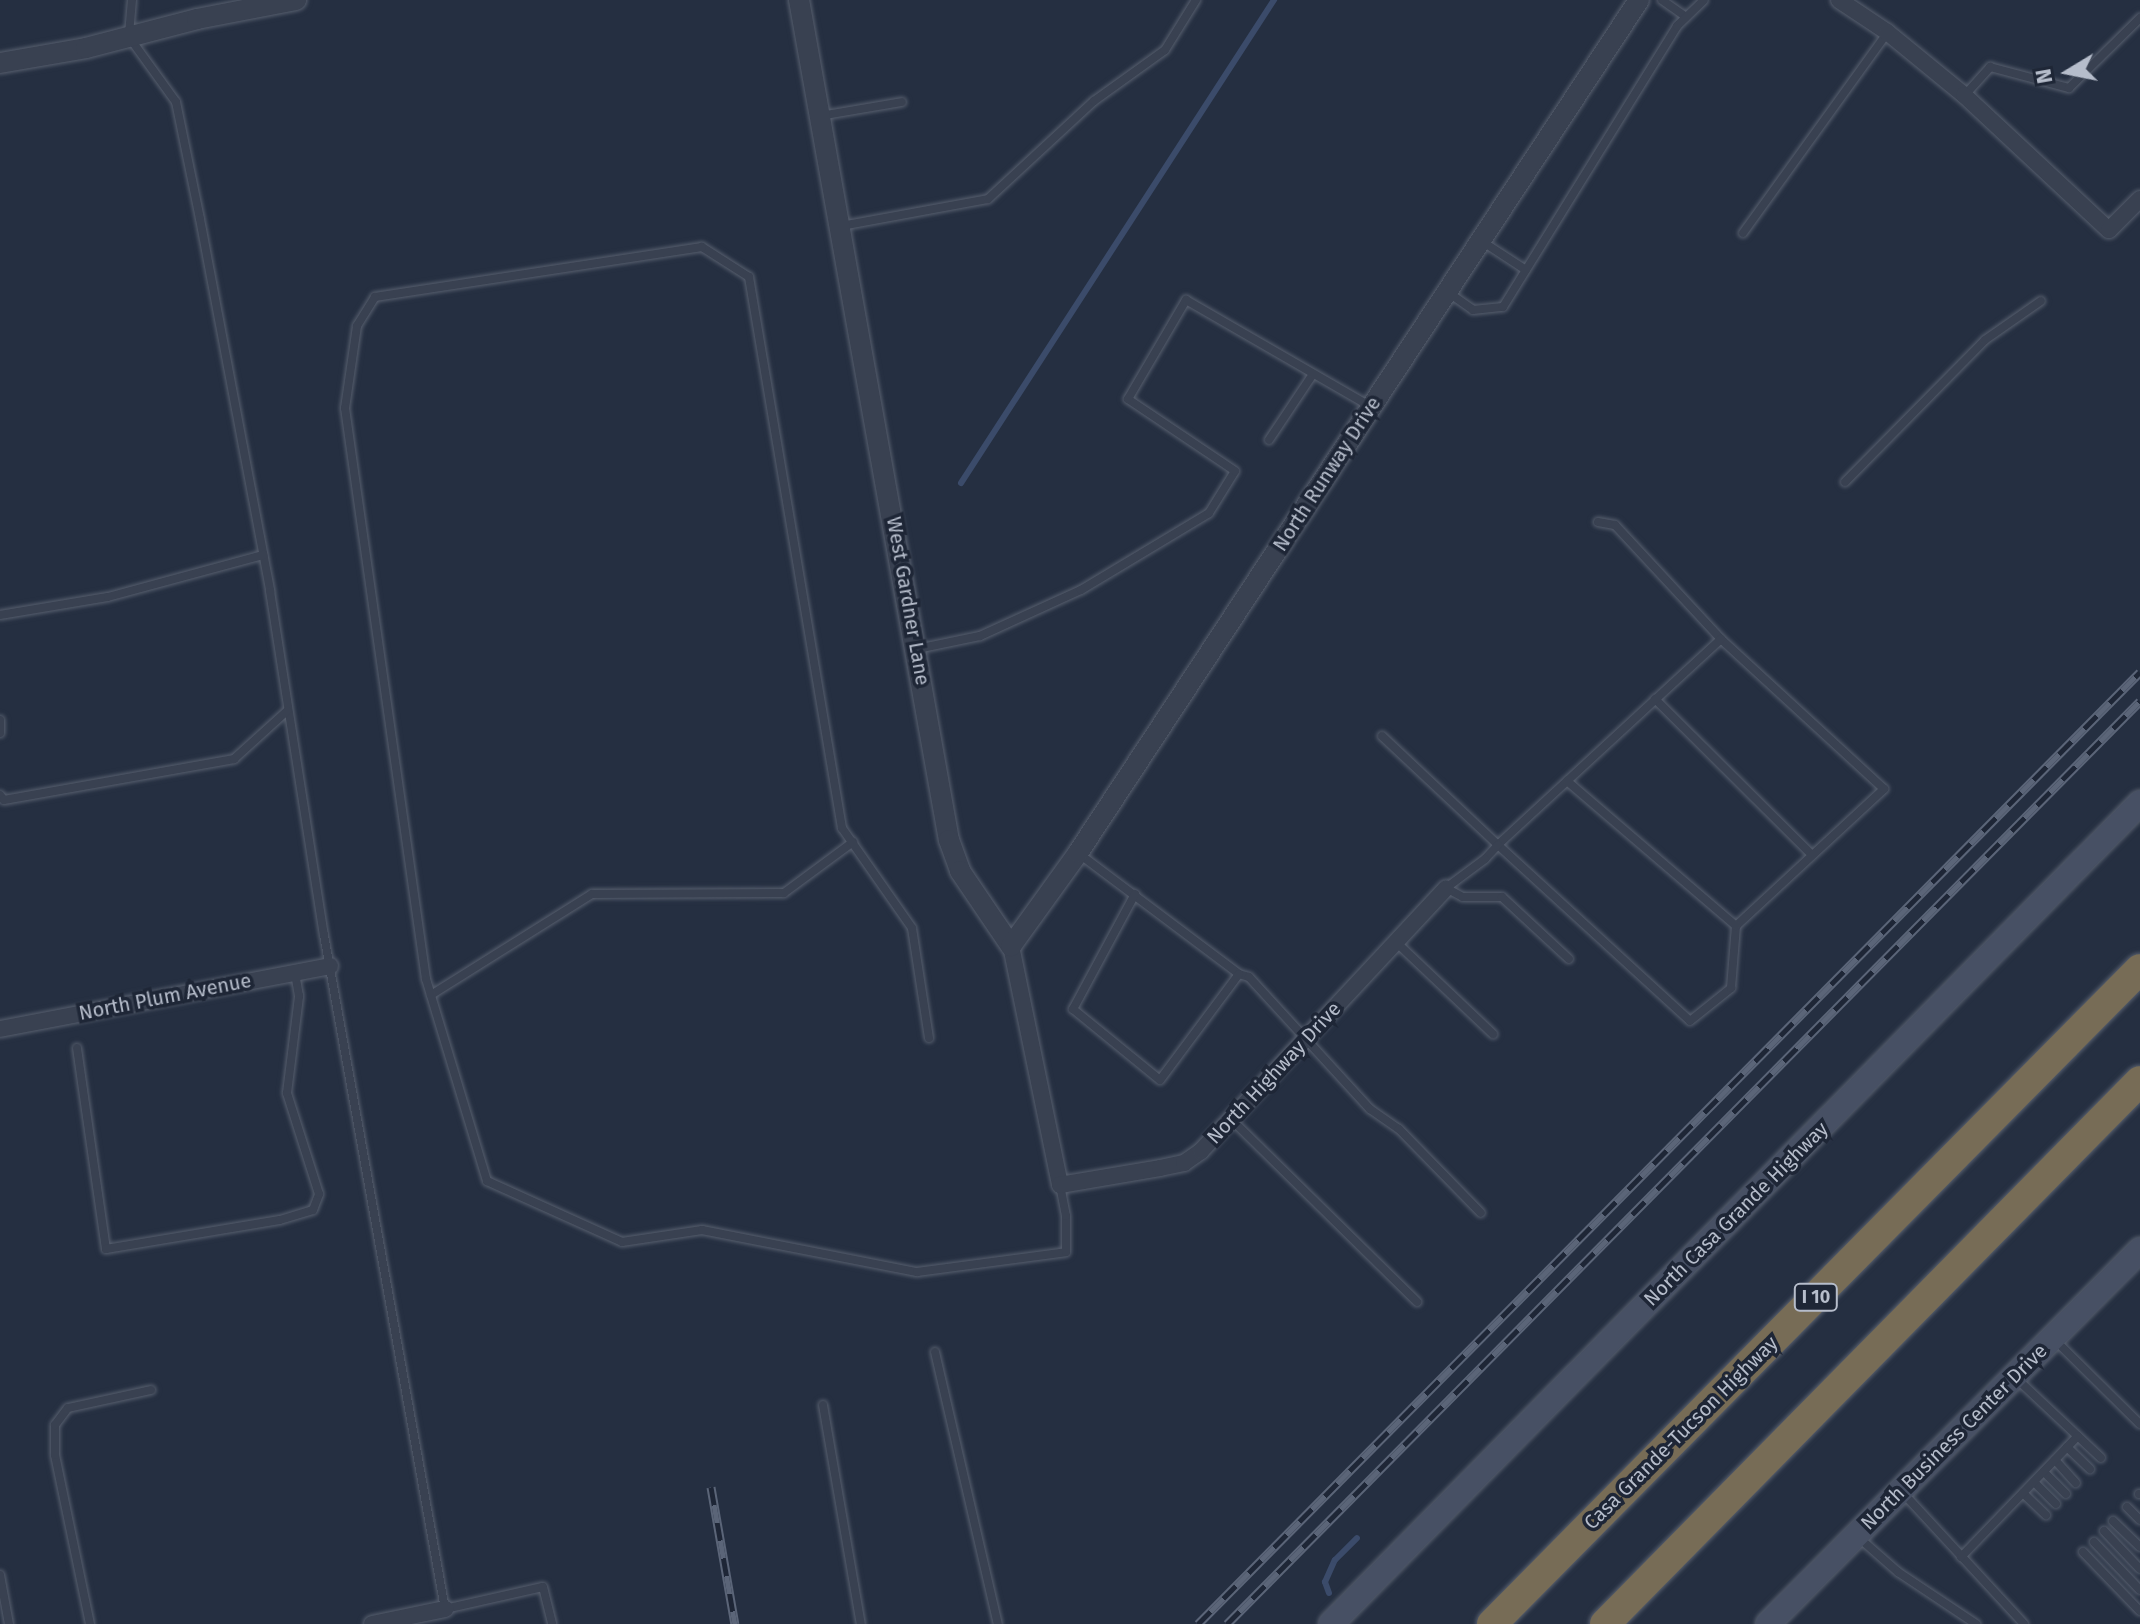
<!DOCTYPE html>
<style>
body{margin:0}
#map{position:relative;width:2140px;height:1624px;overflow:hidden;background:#252f41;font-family:"Fira Sans",sans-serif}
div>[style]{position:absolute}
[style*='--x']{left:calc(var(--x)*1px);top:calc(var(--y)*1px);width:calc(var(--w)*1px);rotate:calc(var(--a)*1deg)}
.stream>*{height:6px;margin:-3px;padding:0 3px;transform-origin:3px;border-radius:3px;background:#3b4b6a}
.roads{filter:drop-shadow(0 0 2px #575f6e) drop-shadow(0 0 2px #575f6e)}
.service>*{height:8px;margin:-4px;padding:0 4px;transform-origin:4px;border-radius:4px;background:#394151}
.minor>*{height:16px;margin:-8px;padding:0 8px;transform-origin:8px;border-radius:8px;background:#394151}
.tertiary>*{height:20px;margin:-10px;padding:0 10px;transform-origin:10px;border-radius:10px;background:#394151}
.secondary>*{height:24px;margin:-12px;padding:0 12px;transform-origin:12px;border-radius:12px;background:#475064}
.motorway>*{height:30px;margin:-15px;padding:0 15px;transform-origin:15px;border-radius:15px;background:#776c56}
.rail>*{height:9px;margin-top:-4.5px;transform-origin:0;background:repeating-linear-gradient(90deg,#1e2636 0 18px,#5b6578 0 36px);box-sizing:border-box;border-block:2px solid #5b6578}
span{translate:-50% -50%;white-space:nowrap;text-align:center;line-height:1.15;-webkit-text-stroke:7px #1e2636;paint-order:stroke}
.shield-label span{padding:2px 6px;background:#1e2636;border:2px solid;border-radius:6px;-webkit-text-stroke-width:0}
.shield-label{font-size:18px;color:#b6bdcb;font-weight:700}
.street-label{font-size:20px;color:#b6bdcb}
.north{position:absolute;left:2028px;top:32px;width:80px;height:80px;-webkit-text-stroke:6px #1e2636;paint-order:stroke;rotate:260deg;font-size:22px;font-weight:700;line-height:32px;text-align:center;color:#b6bdcb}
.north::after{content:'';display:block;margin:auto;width:28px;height:36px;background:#b6bdcb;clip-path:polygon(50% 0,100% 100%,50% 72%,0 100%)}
</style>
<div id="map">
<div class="stream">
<i style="--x:961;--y:483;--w:576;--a:-57.06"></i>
<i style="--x:1329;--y:1593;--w:12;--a:-110"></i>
<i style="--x:1325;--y:1582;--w:24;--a:-66"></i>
<i style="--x:1335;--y:1560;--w:31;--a:-45"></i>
</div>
<div class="roads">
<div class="service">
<i style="--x:132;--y:0;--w:37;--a:95"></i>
<i style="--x:129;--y:37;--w:80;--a:54.1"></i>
<i style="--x:176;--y:102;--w:119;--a:78.4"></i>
<i style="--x:200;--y:219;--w:379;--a:79.3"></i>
<i style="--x:270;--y:591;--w:348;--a:81.1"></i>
<i style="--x:324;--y:935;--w:685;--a:79.82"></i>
<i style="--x:445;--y:1609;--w:100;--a:-12.7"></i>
<i style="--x:543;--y:1587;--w:38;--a:76"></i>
<i style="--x:1662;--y:0;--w:29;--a:35"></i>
<i style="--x:1965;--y:95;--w:38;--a:-48"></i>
<i style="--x:1990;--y:67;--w:82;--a:14.9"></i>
<i style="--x:2069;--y:88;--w:100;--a:-44.6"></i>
<i style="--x:820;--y:116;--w:83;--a:-9.7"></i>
<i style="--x:841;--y:226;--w:149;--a:-10.4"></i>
<i style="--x:988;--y:199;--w:144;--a:-42.8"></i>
<i style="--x:1094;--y:101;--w:87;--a:-35.7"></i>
<i style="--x:1165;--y:50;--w:59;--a:-58.2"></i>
<i style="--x:1743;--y:233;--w:246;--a:-54.2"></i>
<i style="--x:1483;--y:242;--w:51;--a:33.1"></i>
<i style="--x:1449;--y:293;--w:29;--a:35"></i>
<i style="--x:1473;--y:310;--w:30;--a:-6"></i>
<i style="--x:1503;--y:307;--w:331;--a:-58.2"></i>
<i style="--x:1677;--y:26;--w:37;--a:-44"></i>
<i style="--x:1269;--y:440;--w:79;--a:-56.3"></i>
<i style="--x:1845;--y:482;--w:199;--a:-45.4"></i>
<i style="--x:1985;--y:340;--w:68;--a:-34.9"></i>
<i style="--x:1598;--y:522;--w:17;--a:10"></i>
<i style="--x:1615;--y:525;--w:156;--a:47.1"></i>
<i style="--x:0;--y:615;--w:109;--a:-9.5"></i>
<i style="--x:108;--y:597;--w:161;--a:-15.2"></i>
<i style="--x:917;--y:649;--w:64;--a:-11.7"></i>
<i style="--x:980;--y:636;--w:111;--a:-24.5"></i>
<i style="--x:1081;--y:590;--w:149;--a:-31"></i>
<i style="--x:1209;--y:513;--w:49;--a:-58.2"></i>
<i style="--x:1235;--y:471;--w:129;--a:-146.1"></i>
<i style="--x:1128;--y:399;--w:115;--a:-59.6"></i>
<i style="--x:1186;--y:300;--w:214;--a:30"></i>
<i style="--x:1655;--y:699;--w:221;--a:44.8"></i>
<i style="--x:0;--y:720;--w:13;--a:90"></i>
<i style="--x:1382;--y:736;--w:159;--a:43.2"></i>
<i style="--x:1498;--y:845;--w:260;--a:42.5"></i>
<i style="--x:1690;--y:1021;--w:53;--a:-38.8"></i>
<i style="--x:1731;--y:988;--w:62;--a:-85.4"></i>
<i style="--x:1736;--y:926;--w:202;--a:-42.8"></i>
<i style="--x:1884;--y:789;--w:222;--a:-137.4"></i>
<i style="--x:1721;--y:639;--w:304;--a:137.3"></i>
<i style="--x:1498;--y:845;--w:19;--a:133"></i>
<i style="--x:1485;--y:859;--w:49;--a:143.4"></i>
<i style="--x:1446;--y:888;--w:19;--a:28"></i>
<i style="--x:1463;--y:897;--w:39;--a:0"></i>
<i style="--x:1502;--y:897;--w:91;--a:42.8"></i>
<i style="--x:1567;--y:781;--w:223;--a:40.6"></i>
<i style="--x:0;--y:795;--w:6;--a:51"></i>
<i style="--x:4;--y:800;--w:234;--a:-10.1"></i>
<i style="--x:234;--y:759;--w:72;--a:-42.2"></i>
<i style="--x:1078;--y:853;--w:201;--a:36.9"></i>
<i style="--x:1239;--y:974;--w:10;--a:17"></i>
<i style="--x:1249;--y:977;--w:179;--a:47.5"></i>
<i style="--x:1370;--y:1109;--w:35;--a:35"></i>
<i style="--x:1399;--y:1129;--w:117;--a:45.7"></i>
<i style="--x:1135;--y:894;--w:131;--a:118.3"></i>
<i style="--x:1073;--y:1009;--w:112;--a:39.2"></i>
<i style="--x:1160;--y:1080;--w:132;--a:-53.3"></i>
<i style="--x:1396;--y:942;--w:134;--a:43.5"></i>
<i style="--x:431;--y:995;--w:190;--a:-32.1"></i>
<i style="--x:592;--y:894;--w:192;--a:-0.3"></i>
<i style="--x:784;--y:893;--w:86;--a:-36.5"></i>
<i style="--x:929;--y:1038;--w:111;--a:-98.8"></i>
<i style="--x:912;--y:928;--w:122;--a:-125"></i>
<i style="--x:842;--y:828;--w:559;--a:-99.58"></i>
<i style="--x:749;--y:277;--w:56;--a:-147.4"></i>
<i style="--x:702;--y:247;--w:331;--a:171.3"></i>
<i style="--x:375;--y:297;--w:34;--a:122"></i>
<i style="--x:357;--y:326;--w:83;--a:98.3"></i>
<i style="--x:345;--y:408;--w:577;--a:81.93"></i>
<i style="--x:426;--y:979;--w:211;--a:73.2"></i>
<i style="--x:487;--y:1181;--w:148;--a:24.3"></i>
<i style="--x:622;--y:1242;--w:81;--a:-8.5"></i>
<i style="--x:702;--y:1230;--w:219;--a:11.1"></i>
<i style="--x:917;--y:1272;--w:150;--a:-7.6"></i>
<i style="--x:1066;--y:1252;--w:36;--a:-90"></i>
<i style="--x:1066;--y:1216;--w:32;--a:-101"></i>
<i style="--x:77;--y:1048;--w:203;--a:81.8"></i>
<i style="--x:106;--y:1249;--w:176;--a:-9.5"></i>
<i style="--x:280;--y:1220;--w:34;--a:-17"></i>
<i style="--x:313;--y:1210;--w:17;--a:-69"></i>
<i style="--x:319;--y:1194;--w:106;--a:-107.6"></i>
<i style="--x:287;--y:1093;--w:98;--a:-82.9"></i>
<i style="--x:299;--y:996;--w:23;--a:-100"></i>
<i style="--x:1231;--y:1119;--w:261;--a:44.5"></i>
<i style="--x:2056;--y:1341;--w:118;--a:44.7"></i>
<i style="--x:935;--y:1352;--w:279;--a:77"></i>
<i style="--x:2017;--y:1379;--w:115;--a:43.2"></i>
<i style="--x:823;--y:1405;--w:222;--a:80.2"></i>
<i style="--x:2067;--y:1447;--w:32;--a:44"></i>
<i style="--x:2055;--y:1460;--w:31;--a:48"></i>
<i style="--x:2044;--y:1472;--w:31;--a:45"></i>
<i style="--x:2034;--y:1482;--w:31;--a:45"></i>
<i style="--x:2023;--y:1493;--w:32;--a:44"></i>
<i style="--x:1904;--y:1494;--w:177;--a:47.3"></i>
<i style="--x:2139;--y:1494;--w:1;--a:0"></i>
<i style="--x:2127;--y:1507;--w:18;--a:45"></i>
<i style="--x:2113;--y:1521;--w:37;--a:44"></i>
<i style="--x:2104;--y:1531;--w:52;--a:46.5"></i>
<i style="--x:1857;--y:1536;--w:55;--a:41.3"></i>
<i style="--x:1898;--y:1572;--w:94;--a:33.7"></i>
<i style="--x:2094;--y:1542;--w:66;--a:46.2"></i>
<i style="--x:2083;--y:1552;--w:82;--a:46"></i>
<i style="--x:1961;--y:1557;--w:168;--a:-46"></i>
<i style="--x:0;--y:1575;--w:50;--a:79.6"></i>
<i style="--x:90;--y:1624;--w:173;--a:-101.7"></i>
<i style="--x:55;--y:1455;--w:30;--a:-90"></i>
<i style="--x:55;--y:1425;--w:21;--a:-53"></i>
<i style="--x:68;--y:1408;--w:85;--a:-12.2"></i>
</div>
<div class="minor">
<i style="--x:1839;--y:0;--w:58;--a:33.7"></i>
<i style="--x:1887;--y:32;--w:99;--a:39.3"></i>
<i style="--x:1964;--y:95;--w:198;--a:43"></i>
<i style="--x:2109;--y:230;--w:44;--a:-45"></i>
<i style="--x:1011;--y:946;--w:244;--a:78.4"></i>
<i style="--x:1060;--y:1185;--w:101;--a:-9.6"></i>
<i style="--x:1160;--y:1168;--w:25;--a:-12"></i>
<i style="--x:1184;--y:1163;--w:21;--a:-35"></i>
<i style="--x:1201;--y:1151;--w:359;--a:-47"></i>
<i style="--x:0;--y:1029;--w:336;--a:-10.8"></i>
<i style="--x:372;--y:1624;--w:75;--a:-11.6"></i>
</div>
<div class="tertiary">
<i style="--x:799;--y:0;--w:853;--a:79.88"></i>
<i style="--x:949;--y:840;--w:33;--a:70"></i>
<i style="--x:960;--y:871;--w:91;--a:55.8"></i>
<i style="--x:1011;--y:946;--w:115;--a:-54.2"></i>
<i style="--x:1078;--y:853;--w:1021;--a:-56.67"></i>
<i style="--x:0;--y:63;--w:87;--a:-9.9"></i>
<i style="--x:86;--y:48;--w:115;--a:-14.6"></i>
<i style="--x:197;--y:19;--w:101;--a:-10.9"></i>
</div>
<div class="secondary">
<i style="--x:1331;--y:1624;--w:1153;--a:-45.42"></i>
<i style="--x:1768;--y:1624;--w:528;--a:-45.15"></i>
</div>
<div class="motorway">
<i style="--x:1492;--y:1624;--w:921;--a:-45.31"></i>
<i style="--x:1605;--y:1624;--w:762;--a:-45.43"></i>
</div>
</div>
<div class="rail">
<i style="--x:711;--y:1487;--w:139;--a:80.1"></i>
<i style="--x:1198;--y:1624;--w:1339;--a:-45.3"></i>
<i style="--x:1227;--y:1624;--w:1298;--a:-45.31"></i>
</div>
<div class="shield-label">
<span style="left:1816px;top:1297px">I 10</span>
</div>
<div class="street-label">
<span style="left:1327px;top:474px;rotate:-57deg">North Runway Drive</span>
<span style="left:908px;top:601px;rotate:80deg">West Gardner Lane</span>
<span style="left:165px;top:997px;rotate:-11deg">North Plum Avenue</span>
<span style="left:1274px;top:1073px;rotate:-47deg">North Highway Drive</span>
<span style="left:1736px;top:1214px;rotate:-45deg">North Casa Grande Highway</span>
<span style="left:1681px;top:1433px;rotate:-45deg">Casa Grande-Tucson Highway</span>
<span style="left:1954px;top:1437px;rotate:-45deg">North Business Center Drive</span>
</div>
<div class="north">N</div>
</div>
